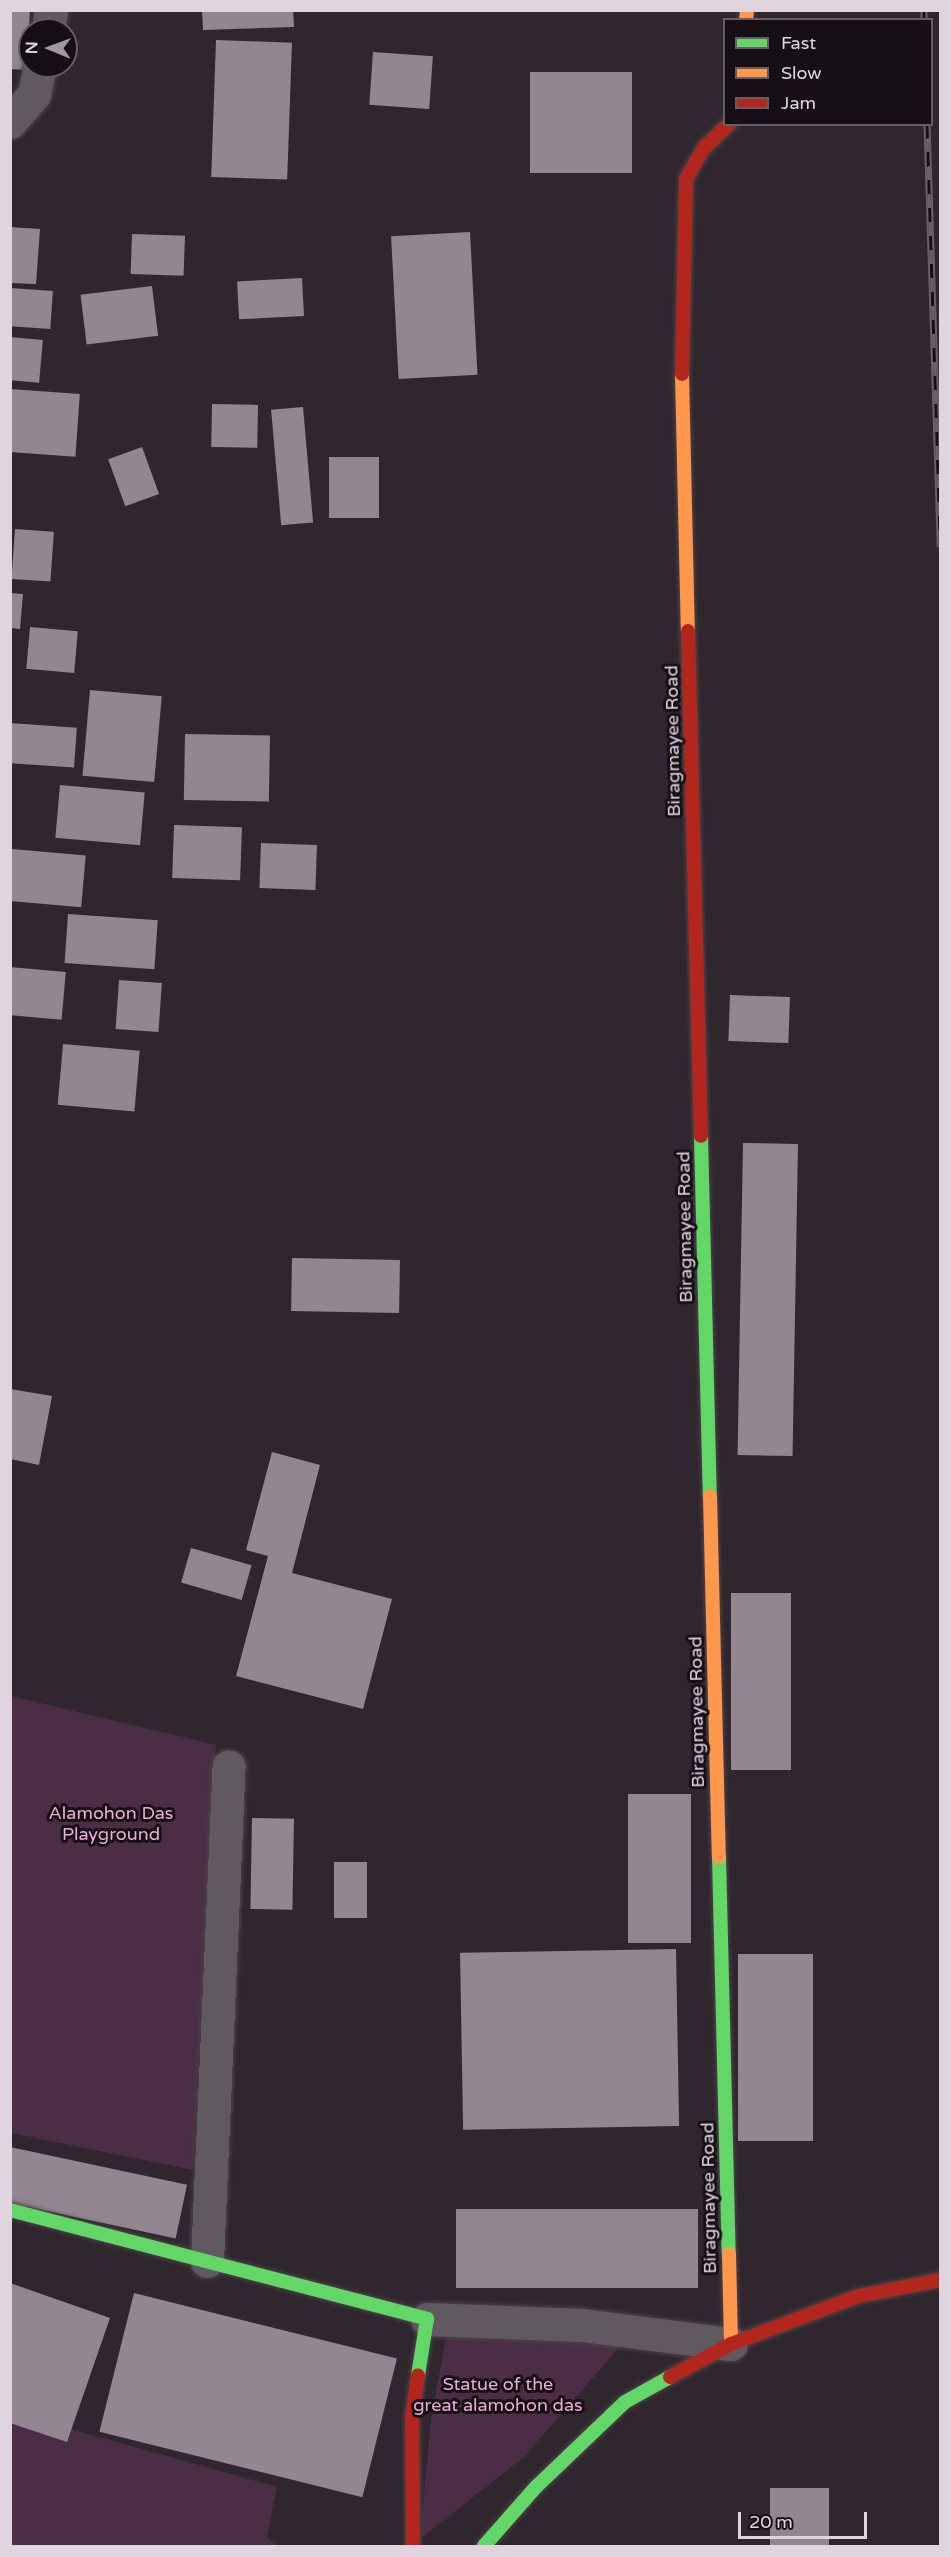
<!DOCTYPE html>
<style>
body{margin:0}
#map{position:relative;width:951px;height:2557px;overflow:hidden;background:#30262e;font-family:"Varela Round",sans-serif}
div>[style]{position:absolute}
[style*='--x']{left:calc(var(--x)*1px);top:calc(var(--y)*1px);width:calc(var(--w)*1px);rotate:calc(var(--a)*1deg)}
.green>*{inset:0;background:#4b2e45}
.building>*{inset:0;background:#948691;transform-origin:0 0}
.roads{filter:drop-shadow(0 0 2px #4c434a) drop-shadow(0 0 2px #4c434a)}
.street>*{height:33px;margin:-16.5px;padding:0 16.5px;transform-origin:16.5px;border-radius:16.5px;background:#60595f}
.fast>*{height:14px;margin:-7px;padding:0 7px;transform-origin:7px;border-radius:7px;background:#63d668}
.slow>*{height:14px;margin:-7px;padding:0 7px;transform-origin:7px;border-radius:7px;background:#ff974d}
.jam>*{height:14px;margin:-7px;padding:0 7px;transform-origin:7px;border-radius:7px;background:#b3261e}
.rail>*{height:7px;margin-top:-3.5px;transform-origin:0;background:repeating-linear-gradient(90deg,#160f15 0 14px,#686267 0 28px);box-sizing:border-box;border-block:2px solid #686267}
span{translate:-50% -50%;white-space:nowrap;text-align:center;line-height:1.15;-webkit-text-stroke:6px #160f15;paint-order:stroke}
.street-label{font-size:18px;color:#e0d5de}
.park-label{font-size:18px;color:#eca9df}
.frame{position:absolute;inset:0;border:12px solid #e0d5de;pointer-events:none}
.legend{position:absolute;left:723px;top:18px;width:210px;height:108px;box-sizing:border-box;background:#160f15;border:2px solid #675e65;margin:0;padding:8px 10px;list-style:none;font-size:18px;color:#e0d5de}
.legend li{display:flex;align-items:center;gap:12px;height:30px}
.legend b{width:30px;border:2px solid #675e65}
.north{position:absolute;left:18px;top:18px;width:60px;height:60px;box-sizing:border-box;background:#160f15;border:2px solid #675e65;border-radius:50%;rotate:271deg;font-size:16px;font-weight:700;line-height:24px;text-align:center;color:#e0d5de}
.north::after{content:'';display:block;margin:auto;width:21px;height:27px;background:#a298a0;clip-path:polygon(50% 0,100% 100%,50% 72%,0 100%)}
.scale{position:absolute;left:738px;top:2512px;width:129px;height:27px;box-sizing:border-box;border:3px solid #e0d5de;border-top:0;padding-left:8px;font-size:18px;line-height:21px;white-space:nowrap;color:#e0d5de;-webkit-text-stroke:4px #160f15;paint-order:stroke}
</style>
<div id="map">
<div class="green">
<i style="clip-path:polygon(11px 1696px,216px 1745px,193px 2170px,11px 2133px)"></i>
<i style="clip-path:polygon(447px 2333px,622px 2344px,524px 2457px,420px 2539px,431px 2419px)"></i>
<i style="clip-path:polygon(10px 2412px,277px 2487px,267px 2536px,277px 2546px,11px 2546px)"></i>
</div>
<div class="building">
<i style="clip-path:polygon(10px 10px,30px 10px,27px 70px,10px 69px)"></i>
<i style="clip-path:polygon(202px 10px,293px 10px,294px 27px,203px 30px)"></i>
<i style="left:216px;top:40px;width:76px;height:137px;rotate:2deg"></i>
<i style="left:373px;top:52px;width:60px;height:53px;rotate:4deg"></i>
<i style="left:530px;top:72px;width:102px;height:101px"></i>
<i style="clip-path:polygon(10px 227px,40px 229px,36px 284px,10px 283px)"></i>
<i style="left:470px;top:232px;width:143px;height:79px;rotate:87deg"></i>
<i style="left:132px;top:234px;width:53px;height:40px;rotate:2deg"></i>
<i style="left:302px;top:278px;width:38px;height:65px;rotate:87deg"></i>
<i style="left:152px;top:286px;width:50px;height:72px;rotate:83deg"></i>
<i style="left:10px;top:288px;width:43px;height:38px;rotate:4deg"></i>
<i style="left:10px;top:337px;width:33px;height:43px;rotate:5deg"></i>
<i style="left:10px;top:389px;width:70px;height:63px;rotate:4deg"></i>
<i style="left:212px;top:404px;width:46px;height:43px;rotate:1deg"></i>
<i style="left:303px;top:407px;width:116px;height:32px;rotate:85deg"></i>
<i style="left:142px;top:447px;width:50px;height:36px;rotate:70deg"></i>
<i style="left:379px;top:457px;width:61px;height:50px;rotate:90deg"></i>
<i style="left:15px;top:529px;width:39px;height:50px;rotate:4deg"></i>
<i style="clip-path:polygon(10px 593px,23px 594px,20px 629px,10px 628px)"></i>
<i style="left:30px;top:627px;width:48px;height:42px;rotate:5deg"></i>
<i style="left:90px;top:690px;width:72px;height:86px;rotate:5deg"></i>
<i style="left:10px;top:723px;width:67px;height:40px;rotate:4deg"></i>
<i style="left:185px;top:734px;width:85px;height:66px;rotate:1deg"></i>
<i style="left:60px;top:785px;width:85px;height:53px;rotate:5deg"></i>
<i style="left:174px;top:825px;width:68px;height:53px;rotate:2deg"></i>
<i style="left:261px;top:843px;width:56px;height:45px;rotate:2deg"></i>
<i style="left:12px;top:849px;width:74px;height:52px;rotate:5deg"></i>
<i style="left:68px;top:914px;width:90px;height:49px;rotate:4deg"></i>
<i style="left:10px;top:967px;width:56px;height:48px;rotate:5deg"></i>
<i style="left:119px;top:980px;width:43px;height:49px;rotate:4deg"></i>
<i style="left:730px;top:995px;width:60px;height:46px;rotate:2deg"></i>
<i style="left:63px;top:1044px;width:77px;height:61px;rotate:5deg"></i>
<i style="left:743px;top:1143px;width:55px;height:312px;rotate:1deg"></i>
<i style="left:292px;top:1258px;width:108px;height:53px;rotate:1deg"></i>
<i style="clip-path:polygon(10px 1389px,52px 1396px,39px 1465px,10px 1459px)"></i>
<i style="clip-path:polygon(272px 1452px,320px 1465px,292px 1573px,392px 1599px,363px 1709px,236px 1676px,268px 1556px,246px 1550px)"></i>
<i style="left:191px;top:1548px;width:63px;height:36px;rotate:16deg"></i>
<i style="left:731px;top:1593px;width:60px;height:177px"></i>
<i style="left:628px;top:1794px;width:63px;height:149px"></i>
<i style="left:252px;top:1818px;width:42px;height:91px;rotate:1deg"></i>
<i style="left:334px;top:1862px;width:33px;height:56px"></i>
<i style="left:676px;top:1949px;width:177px;height:216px;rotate:89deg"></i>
<i style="left:813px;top:1954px;width:187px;height:75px;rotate:90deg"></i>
<i style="left:10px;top:2147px;width:181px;height:55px;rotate:12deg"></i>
<i style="left:698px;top:2209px;width:79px;height:242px;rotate:90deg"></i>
<i style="clip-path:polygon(10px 2283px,110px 2318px,67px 2442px,10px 2423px)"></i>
<i style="left:134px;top:2293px;width:271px;height:143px;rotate:14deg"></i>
<i style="left:770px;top:2488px;width:59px;height:58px"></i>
</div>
<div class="roads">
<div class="street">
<i style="--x:48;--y:30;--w:20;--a:-81"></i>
<i style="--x:10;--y:122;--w:37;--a:-49"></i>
<i style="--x:34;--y:94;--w:29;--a:-78"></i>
<i style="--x:207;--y:2261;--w:495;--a:-87.5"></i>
<i style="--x:427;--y:2319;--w:155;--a:2.2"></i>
<i style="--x:582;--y:2325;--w:150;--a:7.3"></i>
</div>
<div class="fast">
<i style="--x:701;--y:1136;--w:360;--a:88.6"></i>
<i style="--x:719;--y:1857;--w:397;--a:88.6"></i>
<i style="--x:10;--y:2210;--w:431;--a:14.6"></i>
<i style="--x:427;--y:2319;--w:57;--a:99.1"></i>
<i style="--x:484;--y:2546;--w:79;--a:-48.6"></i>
<i style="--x:536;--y:2487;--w:123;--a:-43.7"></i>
<i style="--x:625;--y:2402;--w:51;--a:-29.1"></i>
</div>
<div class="slow">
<i style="--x:746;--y:20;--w:10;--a:-84"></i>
<i style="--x:682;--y:374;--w:257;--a:88.7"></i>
<i style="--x:710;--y:1496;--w:361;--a:88.6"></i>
<i style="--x:729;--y:2254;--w:90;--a:88.7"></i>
</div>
<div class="jam">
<i style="--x:682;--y:374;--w:195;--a:-88.8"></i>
<i style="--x:686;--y:179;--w:34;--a:-60"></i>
<i style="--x:703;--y:149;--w:36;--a:-44"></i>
<i style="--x:688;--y:631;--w:505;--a:88.53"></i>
<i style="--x:670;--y:2377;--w:69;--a:-28.4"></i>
<i style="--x:731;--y:2344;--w:137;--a:-20.6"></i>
<i style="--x:859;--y:2296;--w:83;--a:-11.2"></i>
<i style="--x:413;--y:2546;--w:128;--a:-90.4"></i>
<i style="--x:412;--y:2418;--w:43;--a:-82.1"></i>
</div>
</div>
<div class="rail">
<i style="--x:924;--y:10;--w:10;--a:90"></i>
<i style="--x:927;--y:124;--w:423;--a:88.2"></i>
</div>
<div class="street-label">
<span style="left:673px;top:741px;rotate:-91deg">Biragmayee Road</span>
<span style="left:685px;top:1227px;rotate:-91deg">Biragmayee Road</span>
<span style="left:697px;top:1712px;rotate:-91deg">Biragmayee Road</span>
<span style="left:709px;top:2198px;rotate:-91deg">Biragmayee Road</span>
</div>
<div class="park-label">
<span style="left:111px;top:1824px">Alamohon Das<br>Playground</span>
<span style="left:498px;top:2395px">Statue of the<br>great alamohon das</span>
</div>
<div class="frame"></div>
<ul class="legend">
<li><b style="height:8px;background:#63d668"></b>Fast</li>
<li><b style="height:8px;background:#ff974d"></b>Slow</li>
<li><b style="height:8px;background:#b3261e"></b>Jam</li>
</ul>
<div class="north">N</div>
<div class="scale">20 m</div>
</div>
